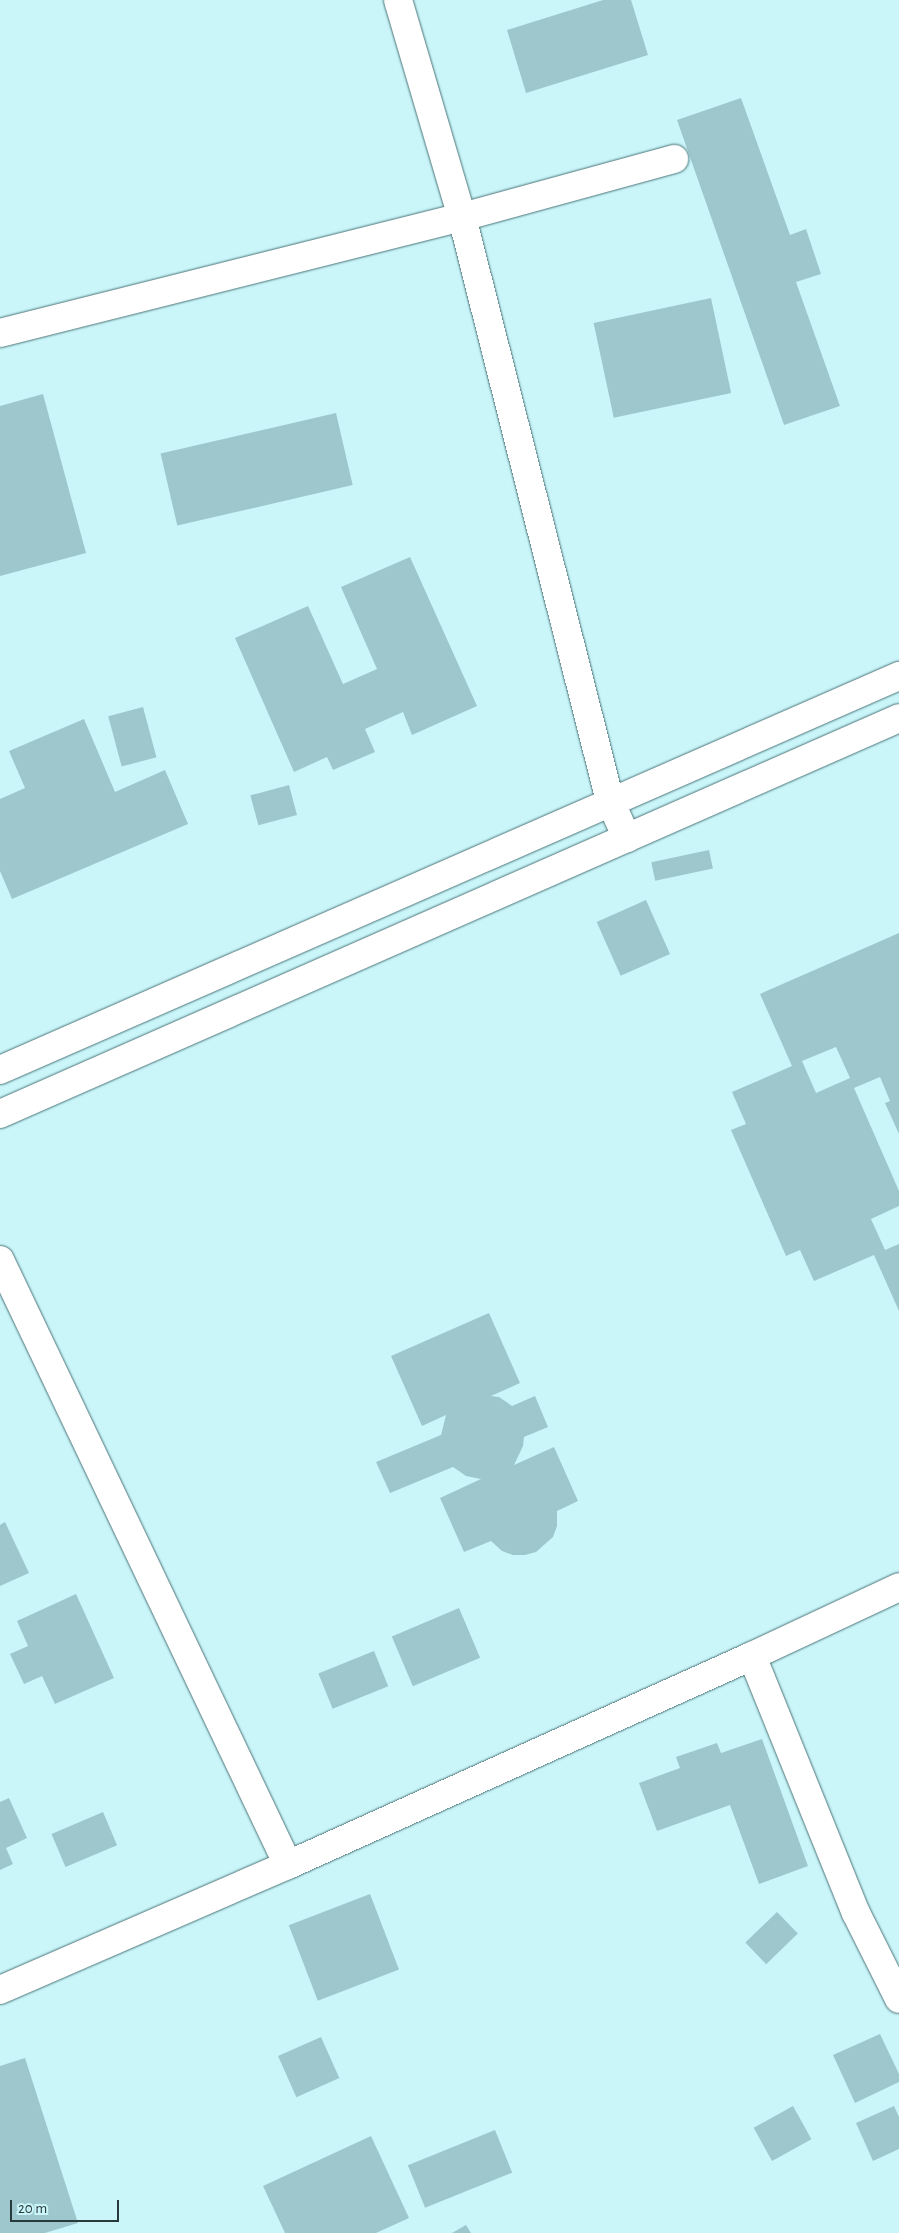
<!DOCTYPE html>
<style>
body{margin:0}
#map{position:relative;width:899px;height:2233px;overflow:hidden;background:#caf6fa;font-family:"Alegreya Sans",sans-serif}
div>[style]{position:absolute}
[style*='--x']{left:calc(var(--x)*1px);top:calc(var(--y)*1px);width:calc(var(--w)*1px);rotate:calc(var(--a)*1deg)}
.building>*{inset:0;background:#9dc7cc;transform-origin:0 0}
.roads{filter:drop-shadow(0 0 1px #4b7377) drop-shadow(0 0 1px #4b7377)}
.minor>*{height:28px;margin:-14px;padding:0 14px;transform-origin:14px;border-radius:14px;background:#fff}
.tertiary>*{height:28px;margin:-14px;padding:0 14px;transform-origin:14px;border-radius:14px;background:#fff}
span{translate:-50% -50%;white-space:nowrap;text-align:center;line-height:1.15;-webkit-text-stroke:4px #caf6fa;paint-order:stroke}
.scale{position:absolute;left:10px;top:2200px;width:109px;height:22px;box-sizing:border-box;border:2px solid #293a3c;border-top:0;padding-left:6px;font-size:15px;line-height:18px;white-space:nowrap;color:#293a3c;-webkit-text-stroke:4px #caf6fa;paint-order:stroke}
</style>
<div id="map">
<div class="building">
<i style="clip-path:polygon(603px 0,631px 0,648px 55px,526px 93px,507px 30px)"></i>
<i style="clip-path:polygon(741px 98px,790px 235px,806px 229px,821px 274px,796px 282px,840px 406px,784px 425px,677px 120px)"></i>
<i style="left:711px;top:298px;width:97px;height:120px;rotate:78deg"></i>
<i style="clip-path:polygon(43px 394px,86px 553px,0 576px,0 406px)"></i>
<i style="left:336px;top:413px;width:74px;height:180px;rotate:77deg"></i>
<i style="clip-path:polygon(410px 557px,477px 706px,412px 735px,403px 712px,365px 729px,375px 752px,333px 770px,327px 757px,294px 772px,235px 638px,308px 606px,343px 684px,377px 669px,341px 587px)"></i>
<i style="left:143px;top:707px;width:52px;height:36px;rotate:75deg"></i>
<i style="clip-path:polygon(84px 719px,115px 792px,165px 770px,188px 824px,12px 899px,0 871px,0 799px,25px 788px,9px 751px)"></i>
<i style="left:289px;top:785px;width:31px;height:40px;rotate:75deg"></i>
<i style="left:709px;top:850px;width:19px;height:59px;rotate:78deg"></i>
<i style="left:646px;top:900px;width:59px;height:54px;rotate:66deg"></i>
<i style="clip-path:polygon(evenodd,899px 933px,899px 1134px,885px 1103px,890px 1101px,880px 1077px,854px 1088px,899px 1191px,899px 1206px,871px 1219px,885px 1250px,899px 1244px,899px 1311px,874px 1255px,814px 1281px,800px 1250px,786px 1256px,731px 1130px,746px 1124px,732px 1092px,792px 1066px,760px 994px,899px 933px,836px 1047px,850px 1078px,816px 1093px,802px 1061px,836px 1047px)"></i>
<i style="clip-path:polygon(489px 1313px,520px 1383px,491px 1396px,499px 1397px,512px 1406px,535px 1396px,548px 1427px,524px 1437px,523px 1446px,514px 1465px,554px 1447px,578px 1501px,557px 1511px,557px 1526px,553px 1537px,536px 1552px,525px 1555px,513px 1555px,502px 1551px,491px 1541px,464px 1552px,440px 1498px,481px 1479px,466px 1476px,453px 1467px,390px 1493px,376px 1462px,441px 1435px,446px 1415px,422px 1426px,391px 1356px)"></i>
<i style="clip-path:polygon(5px 1522px,29px 1573px,0 1586px,0 1525px)"></i>
<i style="clip-path:polygon(76px 1594px,114px 1678px,55px 1704px,42px 1676px,24px 1684px,10px 1654px,28px 1646px,17px 1621px)"></i>
<i style="left:459px;top:1608px;width:54px;height:73px;rotate:67deg"></i>
<i style="left:374px;top:1651px;width:38px;height:60px;rotate:68deg"></i>
<i style="clip-path:polygon(762px 1739px,808px 1866px,759px 1884px,730px 1805px,657px 1831px,639px 1783px,680px 1768px,676px 1757px,717px 1743px,721px 1753px)"></i>
<i style="clip-path:polygon(9px 1798px,27px 1838px,6px 1848px,13px 1864px,0 1870px,0 1802px)"></i>
<i style="left:103px;top:1812px;width:36px;height:56px;rotate:67deg"></i>
<i style="left:370px;top:1894px;width:81px;height:87px;rotate:69deg"></i>
<i style="left:777px;top:1912px;width:30px;height:44px;rotate:46deg"></i>
<i style="clip-path:polygon(880px 2034px,899px 2074px,899px 2082px,855px 2103px,833px 2055px)"></i>
<i style="left:321px;top:2037px;width:45px;height:47px;rotate:66deg"></i>
<i style="clip-path:polygon(25px 2058px,78px 2223px,45px 2233px,0 2233px,0 2066px)"></i>
<i style="left:793px;top:2106px;width:38px;height:45px;rotate:61deg"></i>
<i style="clip-path:polygon(894px 2106px,899px 2117px,899px 2149px,873px 2161px,856px 2123px)"></i>
<i style="left:495px;top:2130px;width:46px;height:94px;rotate:68deg"></i>
<i style="clip-path:polygon(371px 2136px,409px 2218px,376px 2233px,285px 2233px,263px 2186px)"></i>
<i style="clip-path:polygon(466px 2225px,471px 2233px,452px 2233px)"></i>
</div>
<div class="roads">
<div class="minor">
<i style="--x:398;--y:0;--w:226;--a:73.6"></i>
<i style="--x:462;--y:217;--w:602;--a:75.78"></i>
<i style="--x:610;--y:801;--w:41;--a:65.3"></i>
<i style="--x:0;--y:333;--w:476;--a:-14.1"></i>
<i style="--x:462;--y:217;--w:220;--a:-15.3"></i>
<i style="--x:0;--y:1070;--w:982;--a:-23.67"></i>
<i style="--x:0;--y:1114;--w:982;--a:-23.77"></i>
<i style="--x:752;--y:1656;--w:277;--a:68"></i>
<i style="--x:856;--y:1913;--w:96;--a:63.4"></i>
<i style="--x:0;--y:1990;--w:314;--a:-23.5"></i>
</div>
<div class="tertiary">
<i style="--x:0;--y:1260;--w:670;--a:64.54"></i>
<i style="--x:288;--y:1865;--w:509;--a:-24.25"></i>
<i style="--x:752;--y:1656;--w:162;--a:-25.1"></i>
</div>
</div>
<div class="scale">20 m</div>
</div>
